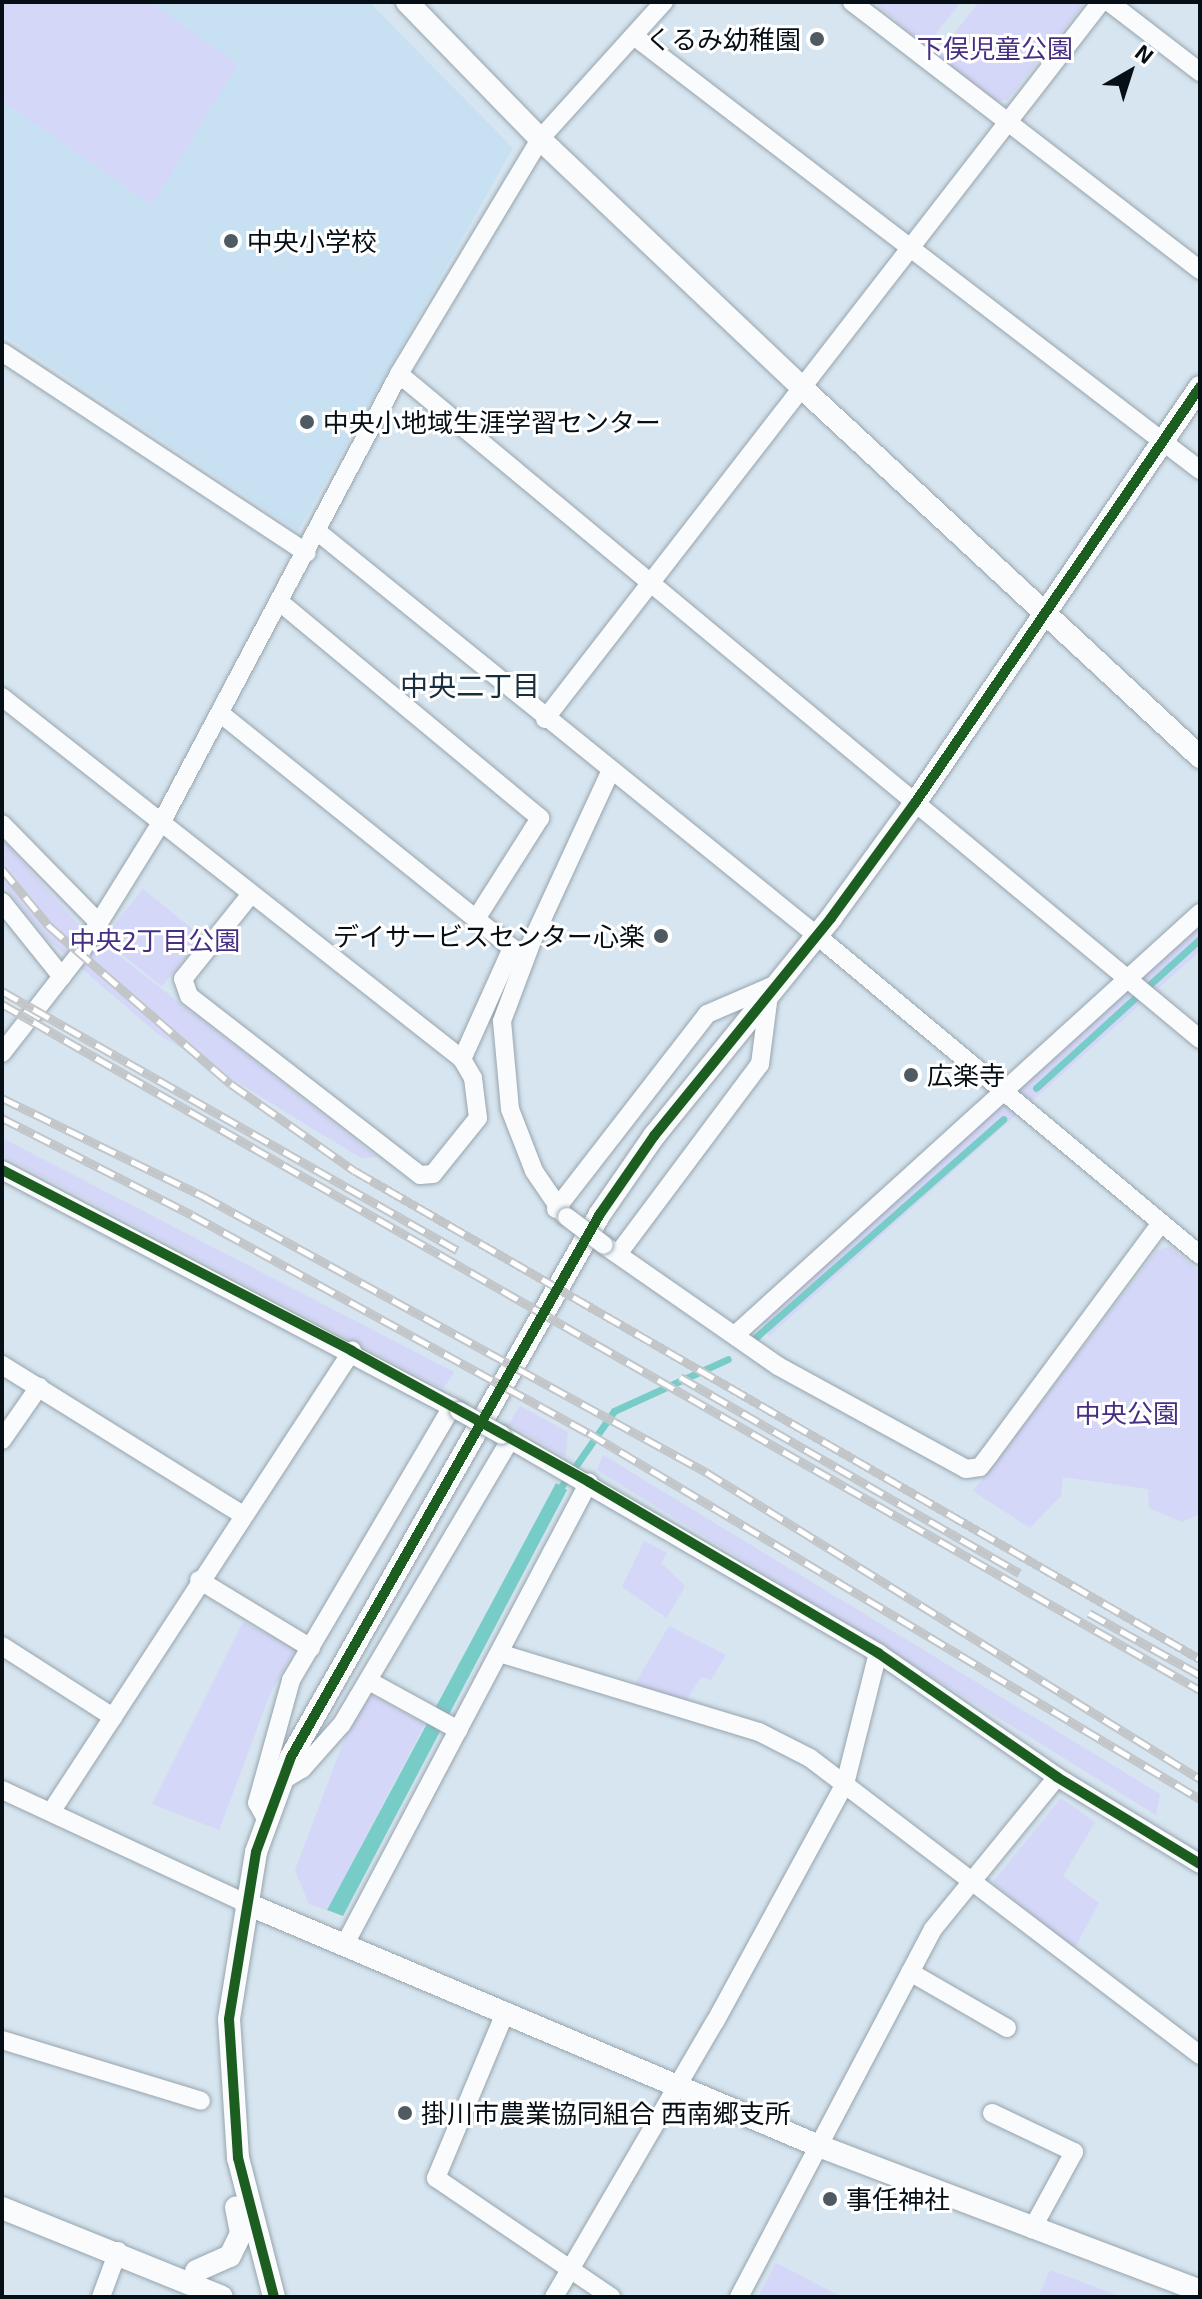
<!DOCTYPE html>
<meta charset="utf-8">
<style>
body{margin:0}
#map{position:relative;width:1202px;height:2299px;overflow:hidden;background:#d6e5f0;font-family:"Exo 2","Noto Sans JP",sans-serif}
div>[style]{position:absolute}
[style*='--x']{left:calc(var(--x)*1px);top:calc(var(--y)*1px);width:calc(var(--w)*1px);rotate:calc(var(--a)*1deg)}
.built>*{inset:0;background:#c7e1f3}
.green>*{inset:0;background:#d4d7f7;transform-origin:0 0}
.water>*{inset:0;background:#78ccc8}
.stream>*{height:7px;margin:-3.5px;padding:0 3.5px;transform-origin:3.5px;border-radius:3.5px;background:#78ccc8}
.roads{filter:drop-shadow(0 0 2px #98a4ac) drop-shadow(0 0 2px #98a4ac)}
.minor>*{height:18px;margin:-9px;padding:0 9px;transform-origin:9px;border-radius:9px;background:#f9fbfd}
.tertiary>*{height:22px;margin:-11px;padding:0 11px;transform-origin:11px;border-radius:11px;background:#f9fbfd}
.rail>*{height:9px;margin-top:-4.5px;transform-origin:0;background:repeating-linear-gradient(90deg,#fff 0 18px,#c2c6c9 0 36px);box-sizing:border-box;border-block:2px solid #c2c6c9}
.bridges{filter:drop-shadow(0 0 2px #98a4ac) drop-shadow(0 0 2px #98a4ac)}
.minor-bridge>*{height:18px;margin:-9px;padding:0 9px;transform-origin:9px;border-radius:9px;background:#f9fbfd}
.cycleway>*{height:10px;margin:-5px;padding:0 5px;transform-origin:5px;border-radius:5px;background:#1b5e20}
.dots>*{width:22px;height:22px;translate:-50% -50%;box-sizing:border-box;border:4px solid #fff;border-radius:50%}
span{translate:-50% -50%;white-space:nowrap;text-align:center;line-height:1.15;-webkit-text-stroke:6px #fff;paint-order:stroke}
.poi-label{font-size:26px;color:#060f16}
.right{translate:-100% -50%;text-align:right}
.left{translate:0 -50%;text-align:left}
.park-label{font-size:26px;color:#462f82}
.neighbourhood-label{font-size:28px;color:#172e3e}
.frame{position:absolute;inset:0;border:4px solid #060f16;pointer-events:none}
.north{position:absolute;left:1090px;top:32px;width:80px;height:80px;-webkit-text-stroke:6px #fff;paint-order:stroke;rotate:39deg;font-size:22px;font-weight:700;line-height:32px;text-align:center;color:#060f16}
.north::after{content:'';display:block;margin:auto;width:28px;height:36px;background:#060f16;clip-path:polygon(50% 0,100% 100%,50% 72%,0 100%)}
</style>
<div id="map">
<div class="built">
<i style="clip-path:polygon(2px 2px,369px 2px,513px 148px,298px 531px,2px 334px)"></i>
</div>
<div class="green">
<i style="clip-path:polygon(2px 2px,150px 2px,238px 64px,152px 205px,2px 101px)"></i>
<i style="clip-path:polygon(874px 2px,961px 2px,926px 46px)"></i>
<i style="clip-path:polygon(979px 2px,1083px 2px,1083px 5px,1007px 100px,995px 101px,937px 55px)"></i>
<i style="clip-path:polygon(2px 839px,76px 922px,377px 1157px,361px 1158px,158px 1034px,47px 939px,2px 883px)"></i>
<i style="left:143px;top:889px;width:76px;height:64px;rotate:39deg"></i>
<i style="clip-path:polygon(1200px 920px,1200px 951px,769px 1336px,762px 1324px)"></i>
<i style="clip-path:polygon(2px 1138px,454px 1372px,443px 1389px,2px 1155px)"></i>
<i style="clip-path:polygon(1170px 1247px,1200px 1272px,1200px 1514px,1182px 1522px,1149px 1508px,1148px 1489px,1063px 1477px,1061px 1496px,1030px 1528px,973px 1491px,1157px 1250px)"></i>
<i style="clip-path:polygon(520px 1406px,568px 1432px,565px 1457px,509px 1424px)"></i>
<i style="clip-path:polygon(603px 1455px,1160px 1794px,1156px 1815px,597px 1470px)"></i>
<i style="clip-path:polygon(644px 1541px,667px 1553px,661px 1563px,685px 1586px,667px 1618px,622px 1587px)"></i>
<i style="clip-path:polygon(243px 1622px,296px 1648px,270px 1694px,219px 1830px,152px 1804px)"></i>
<i style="clip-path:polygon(669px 1626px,726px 1655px,711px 1680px,701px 1677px,685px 1702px,633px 1687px)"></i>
<i style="clip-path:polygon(371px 1695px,425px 1724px,327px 1910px,309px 1904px,295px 1870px,347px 1732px)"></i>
<i style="clip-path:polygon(1061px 1798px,1095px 1822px,1063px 1876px,1099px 1903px,1074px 1949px,993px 1882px)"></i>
<i style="clip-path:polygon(776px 2263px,842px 2297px,758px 2297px)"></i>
<i style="clip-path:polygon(1050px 2270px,1122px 2297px,1038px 2297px)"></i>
</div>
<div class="water">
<i style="clip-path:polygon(556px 1483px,567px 1490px,343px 1916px,327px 1910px)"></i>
</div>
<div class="stream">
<i style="--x:1036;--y:1088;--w:222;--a:-42.3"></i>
<i style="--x:755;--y:1338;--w:331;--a:-41.4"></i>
<i style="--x:556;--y:1494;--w:101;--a:-55.1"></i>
<i style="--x:614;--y:1411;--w:125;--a:-24.5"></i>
</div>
<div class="roads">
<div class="minor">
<i style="--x:852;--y:2;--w:439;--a:37.6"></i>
<i style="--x:1109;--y:2;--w:115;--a:37.6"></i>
<i style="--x:634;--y:36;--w:713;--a:37.48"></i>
<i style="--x:2;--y:352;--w:365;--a:33.4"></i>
<i style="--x:399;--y:374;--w:1041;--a:39.7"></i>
<i style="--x:318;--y:532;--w:639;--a:38.97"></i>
<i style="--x:815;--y:934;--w:501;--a:39.82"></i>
<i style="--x:281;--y:603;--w:337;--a:39.7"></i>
<i style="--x:540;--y:818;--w:120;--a:122.4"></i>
<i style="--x:2;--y:697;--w:585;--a:38.2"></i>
<i style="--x:462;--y:1059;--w:22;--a:60"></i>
<i style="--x:473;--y:1078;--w:40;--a:82.9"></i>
<i style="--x:478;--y:1118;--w:72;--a:128.8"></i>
<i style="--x:433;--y:1174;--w:13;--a:176"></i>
<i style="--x:420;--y:1175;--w:292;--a:-142.2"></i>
<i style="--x:189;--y:996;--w:18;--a:-109"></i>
<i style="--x:183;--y:979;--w:109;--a:-51.3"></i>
<i style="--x:221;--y:714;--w:373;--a:38.8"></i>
<i style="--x:512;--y:948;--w:122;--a:114.2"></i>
<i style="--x:545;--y:719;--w:907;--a:-52.21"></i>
<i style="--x:2;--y:824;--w:139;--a:45.6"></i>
<i style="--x:2;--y:902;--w:96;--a:51.3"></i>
<i style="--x:2;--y:1053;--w:127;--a:-52"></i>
<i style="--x:80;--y:953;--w:153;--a:-58.1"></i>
<i style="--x:161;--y:823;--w:508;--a:-62.07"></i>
<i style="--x:399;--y:374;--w:274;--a:-59"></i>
<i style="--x:540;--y:139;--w:185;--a:-47.9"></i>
<i style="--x:2;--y:1170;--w:517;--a:27.81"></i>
<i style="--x:556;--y:1209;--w:247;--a:-52.2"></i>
<i style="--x:707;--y:1014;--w:69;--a:-23.2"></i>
<i style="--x:770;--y:987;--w:78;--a:97.4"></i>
<i style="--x:760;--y:1064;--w:237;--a:126.8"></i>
<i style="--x:564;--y:1215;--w:53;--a:-124.3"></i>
<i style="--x:534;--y:1171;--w:66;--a:-111.2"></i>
<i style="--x:510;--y:1109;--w:88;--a:-95.2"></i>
<i style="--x:502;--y:1021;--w:85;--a:-69.4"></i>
<i style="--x:532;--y:941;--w:186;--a:-65.2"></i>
<i style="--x:604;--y:1245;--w:212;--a:34.8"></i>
<i style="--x:778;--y:1366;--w:214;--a:28.7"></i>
<i style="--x:966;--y:1469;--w:14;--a:-8"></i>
<i style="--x:980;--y:1467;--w:16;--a:-52"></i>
<i style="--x:990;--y:1454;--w:287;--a:-53.5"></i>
<i style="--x:735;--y:1335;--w:628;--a:-42.22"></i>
<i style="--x:2;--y:1365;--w:284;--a:31.9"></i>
<i style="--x:502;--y:1435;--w:435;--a:30.1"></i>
<i style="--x:878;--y:1653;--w:218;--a:34.7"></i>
<i style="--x:1057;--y:1777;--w:167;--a:31.3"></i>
<i style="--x:2;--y:1440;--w:65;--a:-55.1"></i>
<i style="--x:199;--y:1580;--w:131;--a:31.3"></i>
<i style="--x:2;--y:1646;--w:132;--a:32.6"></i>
<i style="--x:499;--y:1653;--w:272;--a:16.9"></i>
<i style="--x:759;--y:1732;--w:57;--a:27"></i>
<i style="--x:810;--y:1758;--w:490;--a:37.3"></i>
<i style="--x:369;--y:1681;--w:102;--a:28.8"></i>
<i style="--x:280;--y:1782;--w:26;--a:-31"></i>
<i style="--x:302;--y:1769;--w:60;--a:-48.4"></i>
<i style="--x:342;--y:1724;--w:330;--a:-59.4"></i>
<i style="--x:2;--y:1790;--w:268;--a:24.9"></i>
<i style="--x:51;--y:1812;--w:551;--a:-56.86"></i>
<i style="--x:266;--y:1819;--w:18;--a:-119"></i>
<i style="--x:257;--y:1803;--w:128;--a:-74.5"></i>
<i style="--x:291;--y:1680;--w:317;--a:-59.5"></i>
<i style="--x:345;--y:1944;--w:522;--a:-62.16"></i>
<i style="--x:910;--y:1972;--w:112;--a:30"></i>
<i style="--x:505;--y:2013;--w:179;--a:112.7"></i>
<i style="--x:436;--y:2178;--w:212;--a:34.2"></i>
<i style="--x:2;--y:2040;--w:208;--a:17"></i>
<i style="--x:992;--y:2113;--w:91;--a:25.4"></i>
<i style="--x:1074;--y:2152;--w:88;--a:118.6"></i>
<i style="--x:101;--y:2297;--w:49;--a:-69.7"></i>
<i style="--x:554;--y:2297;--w:319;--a:-59.7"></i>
<i style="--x:715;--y:2022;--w:271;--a:-61.4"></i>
<i style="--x:845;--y:1784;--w:135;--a:-75.9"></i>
<i style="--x:739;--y:2297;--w:416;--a:-62.2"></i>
<i style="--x:933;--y:1929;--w:196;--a:-50.8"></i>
</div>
<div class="tertiary">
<i style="--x:407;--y:2;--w:191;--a:45.8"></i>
<i style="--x:540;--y:139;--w:357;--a:43.5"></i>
<i style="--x:799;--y:385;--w:547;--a:42.85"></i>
<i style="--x:245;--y:1903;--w:623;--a:22.95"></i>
<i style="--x:819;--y:2146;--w:408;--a:20.8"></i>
<i style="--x:2;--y:2208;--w:237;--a:22"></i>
<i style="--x:196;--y:2271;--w:37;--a:-24"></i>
<i style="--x:230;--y:2256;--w:25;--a:-64"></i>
<i style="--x:241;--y:2233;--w:26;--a:-101"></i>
<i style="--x:274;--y:2297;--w:144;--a:-104.5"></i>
<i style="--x:238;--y:2158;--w:139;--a:-93.7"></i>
<i style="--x:229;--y:2019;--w:169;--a:-80.8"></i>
<i style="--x:256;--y:1852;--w:101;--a:-69.8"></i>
<i style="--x:291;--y:1757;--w:625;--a:-60.36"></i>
<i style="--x:600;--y:1214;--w:95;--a:-55.3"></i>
<i style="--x:654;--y:1136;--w:281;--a:-50.9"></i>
<i style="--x:831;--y:918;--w:142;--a:-53.9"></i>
<i style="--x:915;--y:803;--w:504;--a:-55.59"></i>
</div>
</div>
<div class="rail">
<i style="--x:2;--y:869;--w:74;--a:50.5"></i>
<i style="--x:49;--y:926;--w:241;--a:41"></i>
<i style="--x:231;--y:1084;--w:151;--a:35.1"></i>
<i style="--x:355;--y:1171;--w:976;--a:30.01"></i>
<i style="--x:2;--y:991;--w:524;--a:29.65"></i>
<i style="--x:2;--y:1004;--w:1381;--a:29.8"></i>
<i style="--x:2;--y:1098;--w:224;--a:26"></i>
<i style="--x:203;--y:1196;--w:574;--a:28.75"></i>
<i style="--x:706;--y:1472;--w:582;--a:31.86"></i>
<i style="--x:2;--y:1118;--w:213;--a:27"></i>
<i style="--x:192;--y:1215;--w:453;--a:28.8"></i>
<i style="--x:589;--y:1433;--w:712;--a:30.92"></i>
<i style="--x:680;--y:1377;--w:392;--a:30"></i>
<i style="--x:1089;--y:1613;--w:127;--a:29.2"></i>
</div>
<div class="bridges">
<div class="minor-bridge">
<i style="--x:567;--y:1217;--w:46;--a:37.1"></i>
<i style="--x:459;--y:1411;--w:49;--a:29.2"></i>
</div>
</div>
<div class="cycleway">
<i style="--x:2;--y:1170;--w:394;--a:27.3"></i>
<i style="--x:352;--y:1351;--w:271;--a:28.9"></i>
<i style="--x:589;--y:1482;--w:336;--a:30.6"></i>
<i style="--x:878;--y:1653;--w:218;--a:34.7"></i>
<i style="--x:1057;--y:1777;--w:167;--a:31.3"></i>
<i style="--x:274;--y:2297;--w:144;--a:-104.5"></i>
<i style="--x:238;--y:2158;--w:139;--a:-93.7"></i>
<i style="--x:229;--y:2019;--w:169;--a:-80.8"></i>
<i style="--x:256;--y:1852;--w:101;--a:-69.8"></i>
<i style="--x:291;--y:1757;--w:625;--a:-60.36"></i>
<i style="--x:600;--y:1214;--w:95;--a:-55.3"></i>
<i style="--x:654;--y:1136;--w:281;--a:-50.9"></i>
<i style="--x:831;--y:918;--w:142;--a:-53.9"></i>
<i style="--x:915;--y:803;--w:504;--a:-55.59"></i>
</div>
<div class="dots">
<i style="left:817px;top:39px;background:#4f5a62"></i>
<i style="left:231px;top:241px;background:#4f5a62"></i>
<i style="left:307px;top:422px;background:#4f5a62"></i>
<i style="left:661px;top:936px;background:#4f5a62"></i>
<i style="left:911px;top:1075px;background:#4f5a62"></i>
<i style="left:405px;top:2113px;background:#4f5a62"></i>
<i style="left:830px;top:2199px;background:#4f5a62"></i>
</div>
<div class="poi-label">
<span class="right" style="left:801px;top:39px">くるみ幼稚園</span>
<span class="left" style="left:247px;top:241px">中央小学校</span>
<span class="left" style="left:323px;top:422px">中央小地域生涯学習センター</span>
<span class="right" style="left:645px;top:936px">デイサービスセンター心楽</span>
<span class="left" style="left:927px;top:1075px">広楽寺</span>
<span class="left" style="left:421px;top:2113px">掛川市農業協同組合 西南郷支所</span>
<span class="left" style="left:846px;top:2199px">事任神社</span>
</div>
<div class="park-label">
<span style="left:995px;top:48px">下俣児童公園</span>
<span style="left:155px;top:940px">中央2丁目公園</span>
<span style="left:1127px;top:1413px">中央公園</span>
</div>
<div class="neighbourhood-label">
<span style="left:470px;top:685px">中央二丁目</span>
</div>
<div class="frame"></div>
<div class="north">N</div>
</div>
